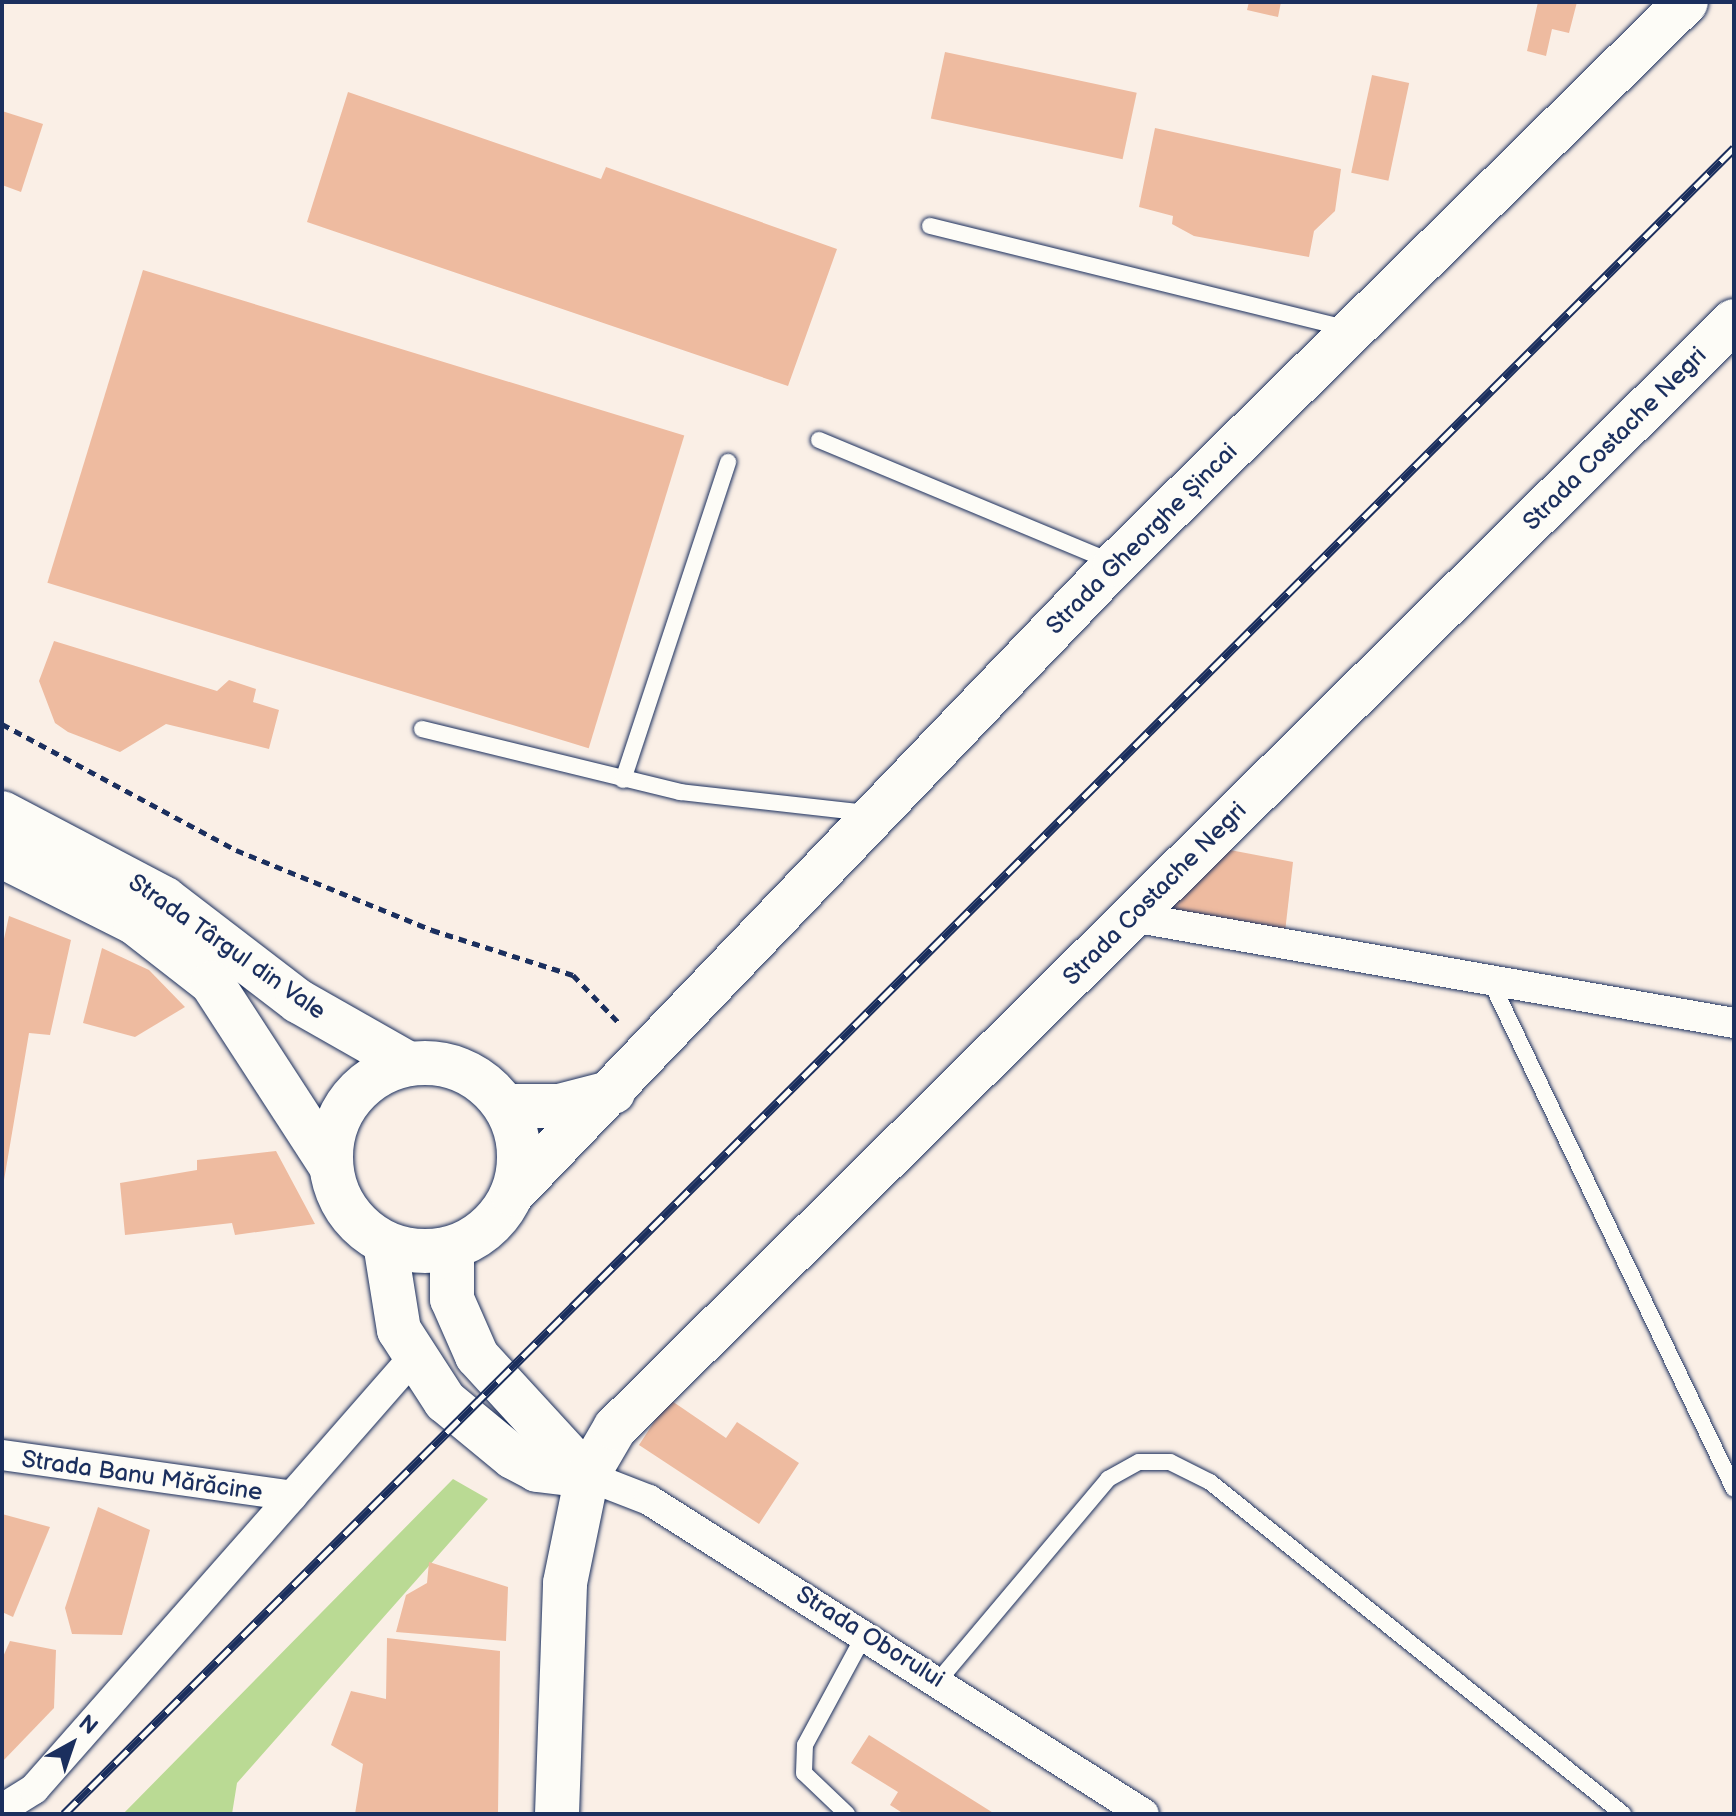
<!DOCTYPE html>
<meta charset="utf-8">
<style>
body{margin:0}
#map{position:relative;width:1736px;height:1816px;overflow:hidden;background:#faefe6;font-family:"Balsamiq Sans",sans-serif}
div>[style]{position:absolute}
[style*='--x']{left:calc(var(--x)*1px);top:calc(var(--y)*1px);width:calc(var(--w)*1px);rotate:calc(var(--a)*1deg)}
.green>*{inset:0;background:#bada94}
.building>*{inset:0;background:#eebba0;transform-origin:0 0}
.path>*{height:5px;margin-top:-2.5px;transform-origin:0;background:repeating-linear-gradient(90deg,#1b2f5e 0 8px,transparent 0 14px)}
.roads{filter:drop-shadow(0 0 2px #1b2f5e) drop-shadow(0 0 2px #1b2f5e)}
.lane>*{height:16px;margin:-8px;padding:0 8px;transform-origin:8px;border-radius:8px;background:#fdfcf7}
.street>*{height:30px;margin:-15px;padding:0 15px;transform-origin:15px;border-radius:15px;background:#fdfcf7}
.secondary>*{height:44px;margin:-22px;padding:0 22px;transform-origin:22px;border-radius:22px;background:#fdfcf7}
.secondary>.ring{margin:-22px;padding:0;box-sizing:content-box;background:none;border:44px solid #fdfcf7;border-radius:50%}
.rail>*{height:9px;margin-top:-4.5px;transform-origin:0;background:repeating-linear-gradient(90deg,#fdfcf7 0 18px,#1b2f5e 0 36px);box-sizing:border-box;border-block:2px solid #1b2f5e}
span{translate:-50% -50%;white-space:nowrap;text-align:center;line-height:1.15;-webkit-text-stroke:6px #fdfcf7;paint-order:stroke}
.street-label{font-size:24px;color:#1b2f5e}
.frame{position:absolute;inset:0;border:4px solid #1b2f5e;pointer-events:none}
.north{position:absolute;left:32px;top:1704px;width:80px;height:80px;-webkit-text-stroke:6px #fdfcf7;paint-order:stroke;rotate:40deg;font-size:22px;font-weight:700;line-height:32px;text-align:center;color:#1b2f5e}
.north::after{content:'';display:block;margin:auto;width:28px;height:36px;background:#1b2f5e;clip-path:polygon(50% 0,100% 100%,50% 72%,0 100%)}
</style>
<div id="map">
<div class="green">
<i style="clip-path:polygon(453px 1479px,488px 1499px,237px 1783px,232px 1814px,123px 1814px)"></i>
</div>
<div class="building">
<i style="clip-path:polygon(1249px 2px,1281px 2px,1278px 17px,1247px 10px)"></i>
<i style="clip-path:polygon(1538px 2px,1577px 2px,1569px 33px,1552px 29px,1546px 56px,1527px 51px)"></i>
<i style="left:945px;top:52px;width:196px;height:68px;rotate:12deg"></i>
<i style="left:1372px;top:75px;width:38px;height:100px;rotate:12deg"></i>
<i style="clip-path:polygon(348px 92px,601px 179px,606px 167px,837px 249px,788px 386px,307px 222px)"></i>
<i style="clip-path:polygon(2px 111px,43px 124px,21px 192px,2px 185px)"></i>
<i style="clip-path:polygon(1155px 128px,1341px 169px,1335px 211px,1314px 231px,1309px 257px,1194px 236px,1172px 224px,1173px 216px,1139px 207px)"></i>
<i style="left:143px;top:270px;width:566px;height:327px;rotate:17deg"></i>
<i style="clip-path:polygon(54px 641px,217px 691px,229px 680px,256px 689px,253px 702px,279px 710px,269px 749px,166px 724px,120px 752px,68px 732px,55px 723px,39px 681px)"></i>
<i style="clip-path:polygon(1230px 850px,1293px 862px,1285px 932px,1187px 918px,1170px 905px)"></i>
<i style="clip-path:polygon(9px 916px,71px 940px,50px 1035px,29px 1033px,2px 1192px,2px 948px)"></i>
<i style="clip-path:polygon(102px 948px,149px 970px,185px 1007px,135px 1037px,83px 1023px)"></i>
<i style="clip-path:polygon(276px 1151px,315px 1224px,235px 1235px,232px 1223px,125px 1235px,120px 1183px,197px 1170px,197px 1160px)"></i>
<i style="clip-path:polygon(669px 1399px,726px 1438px,737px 1422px,799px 1463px,759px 1524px,639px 1445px)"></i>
<i style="clip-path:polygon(98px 1507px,150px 1530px,122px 1635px,72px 1634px,65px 1608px)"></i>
<i style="clip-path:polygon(2px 1514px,50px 1527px,13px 1617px,2px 1612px)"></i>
<i style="clip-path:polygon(429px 1562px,508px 1587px,506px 1641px,396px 1632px,406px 1595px,427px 1583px)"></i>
<i style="clip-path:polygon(387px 1638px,500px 1651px,498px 1814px,355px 1814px,363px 1764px,331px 1745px,351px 1691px,386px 1699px)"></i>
<i style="clip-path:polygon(10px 1641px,56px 1650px,54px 1708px,2px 1762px,2px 1659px)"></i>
<i style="clip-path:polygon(869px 1735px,995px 1814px,904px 1814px,890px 1805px,898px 1792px,851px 1763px)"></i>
</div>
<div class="path">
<i style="--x:2;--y:724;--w:266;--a:28.3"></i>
<i style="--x:236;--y:850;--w:212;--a:22.2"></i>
<i style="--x:432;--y:930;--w:148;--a:17.7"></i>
<i style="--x:573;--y:975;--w:69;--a:46.2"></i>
</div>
<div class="roads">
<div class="lane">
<i style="--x:930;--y:226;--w:431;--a:13.8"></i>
<i style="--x:819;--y:440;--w:320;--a:22.6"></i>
<i style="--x:422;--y:729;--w:266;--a:13.7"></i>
<i style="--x:680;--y:792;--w:189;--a:6.4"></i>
<i style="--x:623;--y:780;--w:335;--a:-71.7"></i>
<i style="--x:1490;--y:980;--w:564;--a:64.39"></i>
<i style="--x:939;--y:1680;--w:263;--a:-49.9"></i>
<i style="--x:1108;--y:1479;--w:35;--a:-29"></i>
<i style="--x:1139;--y:1462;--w:31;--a:0"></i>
<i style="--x:1170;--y:1462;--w:45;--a:26.6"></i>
<i style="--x:1210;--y:1482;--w:530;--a:38.79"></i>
<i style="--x:847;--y:1814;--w:59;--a:-136.4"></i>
<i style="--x:804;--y:1773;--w:28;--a:-88"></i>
<i style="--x:805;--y:1745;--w:126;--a:-61.6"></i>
</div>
<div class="street">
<i style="--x:1132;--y:917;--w:611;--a:9.99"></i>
<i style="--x:2;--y:1455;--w:293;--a:8"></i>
<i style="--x:292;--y:1496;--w:182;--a:-48.8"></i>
<i style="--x:587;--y:1476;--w:66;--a:21.2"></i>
<i style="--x:649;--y:1500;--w:586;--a:32.39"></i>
<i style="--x:2;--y:1809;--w:38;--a:-32"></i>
<i style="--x:34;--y:1789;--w:390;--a:-48.6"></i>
</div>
<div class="secondary">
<i style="--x:2;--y:813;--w:184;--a:27.8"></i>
<i style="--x:165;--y:899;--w:168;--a:37.5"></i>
<i style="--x:298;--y:1001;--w:125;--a:29.6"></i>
<i style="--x:2;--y:856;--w:149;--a:26.7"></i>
<i style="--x:135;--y:923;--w:98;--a:37.9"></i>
<i style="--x:212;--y:983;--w:217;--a:57"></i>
<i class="ring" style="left:331px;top:1063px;width:144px;height:144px"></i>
<i style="--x:505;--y:1106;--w:54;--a:0"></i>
<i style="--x:559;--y:1106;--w:56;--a:-14.5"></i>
<i style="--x:512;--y:1194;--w:872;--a:-46.25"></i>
<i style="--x:1115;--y:564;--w:801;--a:-44.54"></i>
<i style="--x:385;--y:1243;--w:88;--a:80.9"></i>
<i style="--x:399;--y:1330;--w:85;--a:57.1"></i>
<i style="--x:445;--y:1401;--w:88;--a:39.5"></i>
<i style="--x:513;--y:1457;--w:27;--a:28"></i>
<i style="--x:537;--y:1470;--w:50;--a:6.8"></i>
<i style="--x:452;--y:1248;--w:51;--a:90"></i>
<i style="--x:452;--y:1299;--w:62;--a:66.3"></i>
<i style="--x:477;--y:1356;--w:163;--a:47.5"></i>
<i style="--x:557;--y:1814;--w:231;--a:-88"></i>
<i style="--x:565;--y:1583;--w:109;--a:-78.4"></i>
<i style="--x:587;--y:1476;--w:56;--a:-59.7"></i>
<i style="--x:615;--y:1428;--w:1574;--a:-44.69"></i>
</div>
</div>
<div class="rail">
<i style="--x:64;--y:1814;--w:2359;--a:-44.93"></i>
</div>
<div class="street-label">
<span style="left:1615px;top:439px;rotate:-45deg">Strada Costache Negri</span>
<span style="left:1142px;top:539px;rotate:-45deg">Strada Gheorghe Șincai</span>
<span style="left:1155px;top:894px;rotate:-45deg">Strada Costache Negri</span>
<span style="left:227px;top:947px;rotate:35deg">Strada Târgul din Vale</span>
<span style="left:142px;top:1476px;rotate:8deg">Strada Banu Mărăcine</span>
<span style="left:870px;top:1637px;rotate:32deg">Strada Oborului</span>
</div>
<div class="frame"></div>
<div class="north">N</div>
</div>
